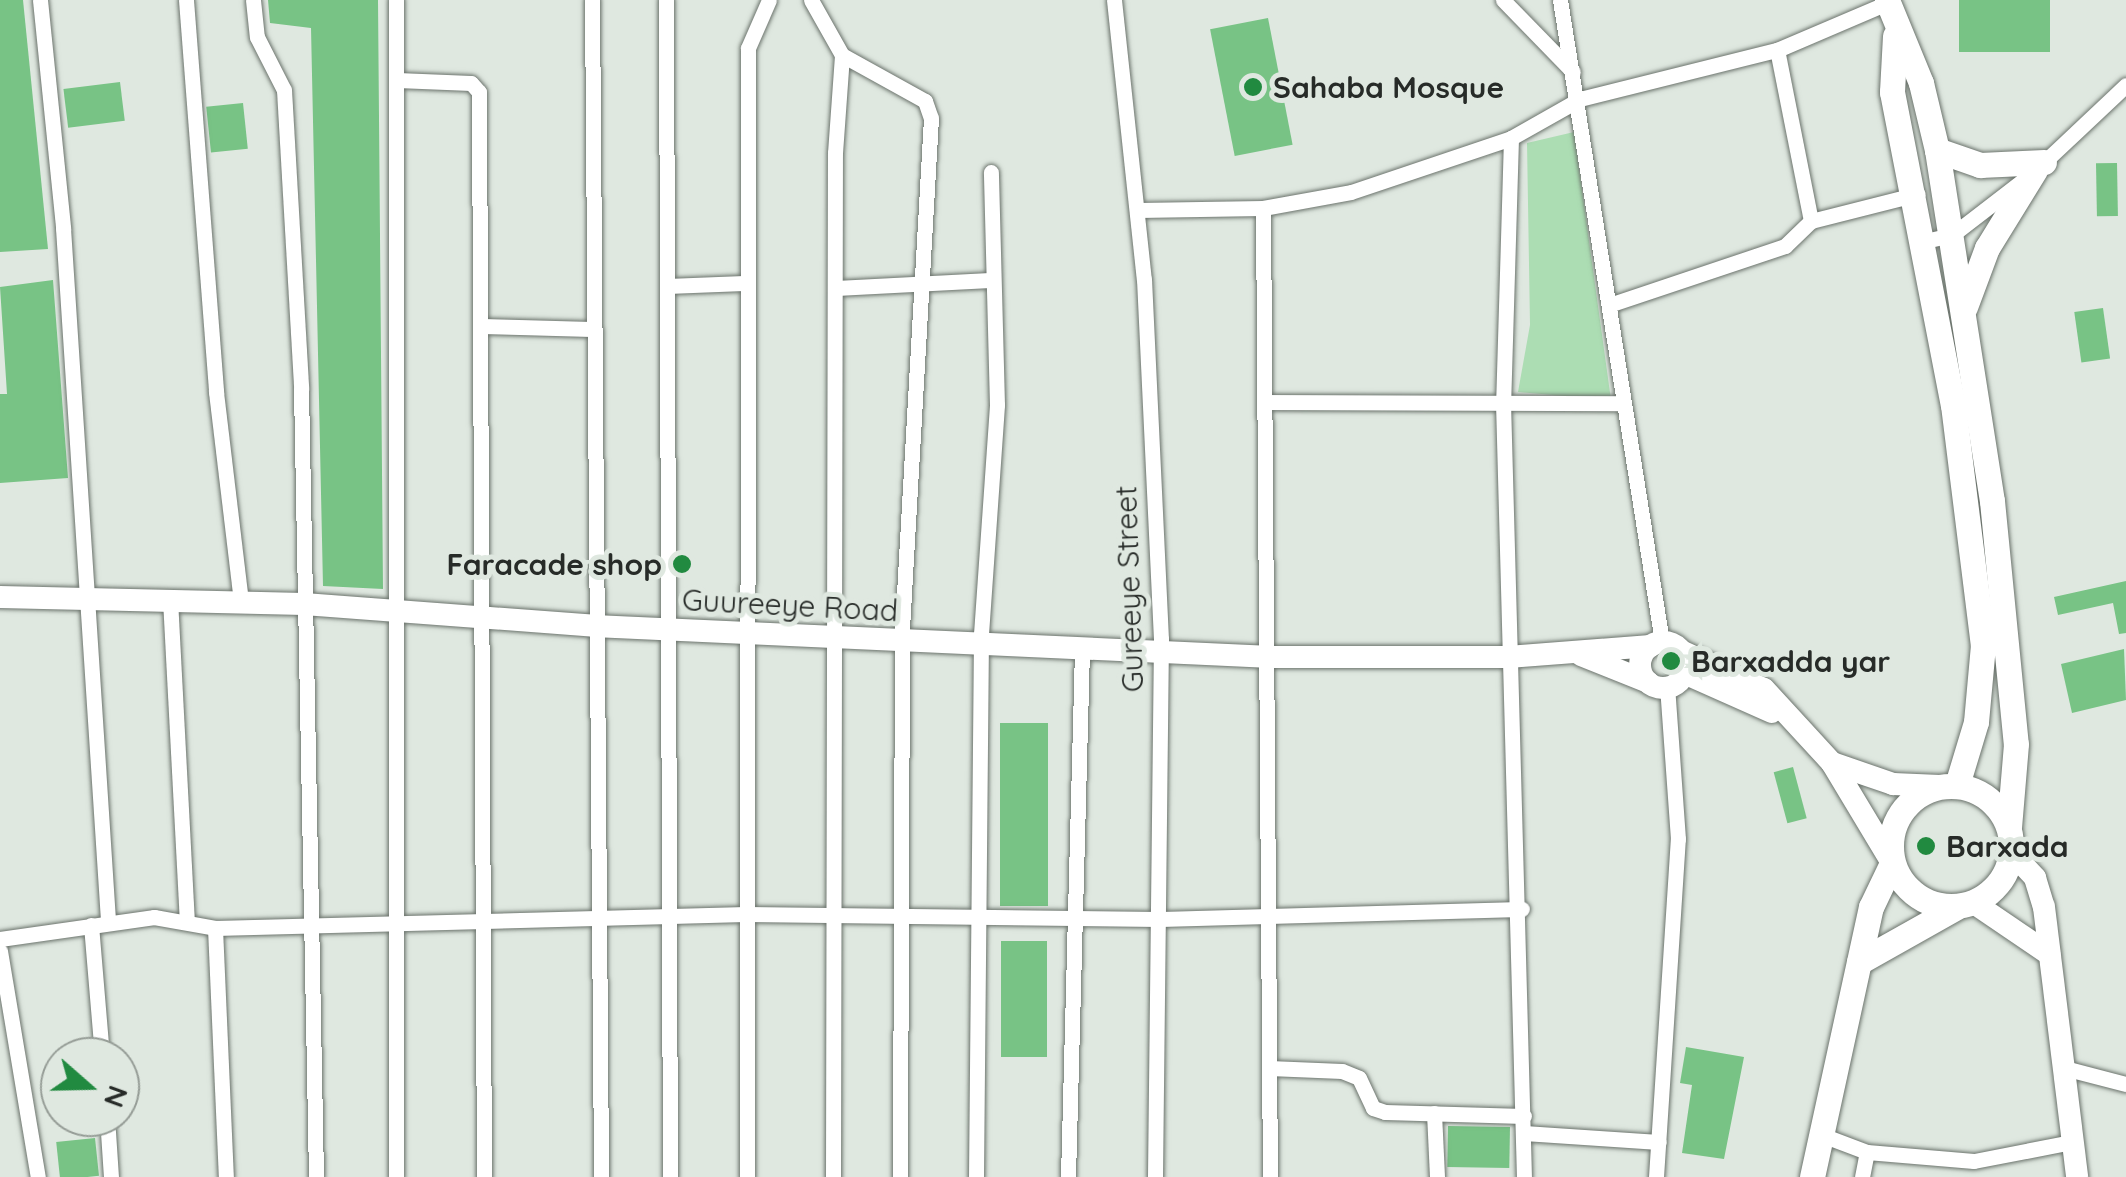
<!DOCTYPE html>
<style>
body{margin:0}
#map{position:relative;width:2126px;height:1177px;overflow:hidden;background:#dfe8e0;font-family:Quicksand,sans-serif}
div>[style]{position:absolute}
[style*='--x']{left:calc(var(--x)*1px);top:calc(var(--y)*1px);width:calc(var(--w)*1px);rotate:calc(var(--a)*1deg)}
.green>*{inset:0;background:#acddb3}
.building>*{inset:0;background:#78c385;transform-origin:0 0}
.roads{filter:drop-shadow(0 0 2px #6b736c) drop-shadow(0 0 2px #6b736c)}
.street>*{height:15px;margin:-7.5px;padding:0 7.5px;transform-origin:7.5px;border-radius:7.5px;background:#fff}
.secondary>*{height:22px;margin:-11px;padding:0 11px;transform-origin:11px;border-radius:11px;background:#fff}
.secondary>.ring{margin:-11px;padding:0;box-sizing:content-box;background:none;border:22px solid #fff;border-radius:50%}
.primary>*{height:25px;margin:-12.5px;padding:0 12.5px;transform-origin:12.5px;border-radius:12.5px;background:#fff}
.primary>.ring{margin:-12.5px;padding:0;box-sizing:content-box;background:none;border:25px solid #fff;border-radius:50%}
.dots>*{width:28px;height:28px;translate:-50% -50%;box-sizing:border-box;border:5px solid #dfe8e0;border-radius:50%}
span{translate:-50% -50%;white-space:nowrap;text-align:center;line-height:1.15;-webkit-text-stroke:10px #dfe8e0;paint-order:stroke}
.poi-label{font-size:30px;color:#272b28;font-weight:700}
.left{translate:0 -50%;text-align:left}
.right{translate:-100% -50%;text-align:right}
.street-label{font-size:30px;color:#272b28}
.north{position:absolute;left:40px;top:1037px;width:100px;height:100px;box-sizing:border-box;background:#dfe8e0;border:2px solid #959c96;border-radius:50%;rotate:110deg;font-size:28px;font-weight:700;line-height:40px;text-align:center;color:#272b28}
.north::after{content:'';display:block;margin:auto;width:35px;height:45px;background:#218a40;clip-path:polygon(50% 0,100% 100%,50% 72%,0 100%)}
</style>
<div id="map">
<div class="green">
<i style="clip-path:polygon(1574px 132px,1611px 400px,1518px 392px,1530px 325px,1527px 143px)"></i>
</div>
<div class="building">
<i style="clip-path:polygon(0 0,23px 0,48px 249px,0 252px)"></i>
<i style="clip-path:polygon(268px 0,378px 0,383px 589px,323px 586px,311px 28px,270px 23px)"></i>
<i style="left:1959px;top:0;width:91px;height:52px"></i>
<i style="left:1268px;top:18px;width:129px;height:59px;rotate:79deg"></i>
<i style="left:120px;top:82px;width:39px;height:57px;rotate:83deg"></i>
<i style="left:243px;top:103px;width:46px;height:37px;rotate:84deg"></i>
<i style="left:2117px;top:163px;width:53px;height:21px;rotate:89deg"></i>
<i style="clip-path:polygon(53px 280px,68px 478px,0 483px,0 394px,7px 394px,0 287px)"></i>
<i style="left:2103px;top:308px;width:51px;height:29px;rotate:82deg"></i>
<i style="clip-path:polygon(2126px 581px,2126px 633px,2119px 634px,2113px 603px,2058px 615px,2054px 597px)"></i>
<i style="clip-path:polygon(2124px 649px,2126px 700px,2072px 713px,2061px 664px)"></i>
<i style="left:1000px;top:723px;width:48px;height:183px"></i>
<i style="left:1793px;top:767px;width:53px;height:20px;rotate:75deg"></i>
<i style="left:1047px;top:941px;width:116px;height:46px;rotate:90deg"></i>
<i style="clip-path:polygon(1686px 1047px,1744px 1057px,1724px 1159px,1682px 1153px,1692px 1085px,1680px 1083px)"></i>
<i style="left:1448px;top:1126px;width:62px;height:41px;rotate:1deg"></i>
<i style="left:95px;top:1138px;width:38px;height:39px;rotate:84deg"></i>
</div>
<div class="roads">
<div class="street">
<i style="--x:40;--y:0;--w:229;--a:84.2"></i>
<i style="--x:63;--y:228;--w:694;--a:86.28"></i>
<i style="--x:186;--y:0;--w:393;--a:85.6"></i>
<i style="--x:216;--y:392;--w:211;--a:83.2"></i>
<i style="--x:253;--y:0;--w:37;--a:84"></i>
<i style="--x:257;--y:37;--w:59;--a:63"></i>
<i style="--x:284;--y:90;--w:298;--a:86.7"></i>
<i style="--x:301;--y:388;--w:789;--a:88.91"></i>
<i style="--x:396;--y:0;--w:1177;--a:90"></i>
<i style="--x:592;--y:0;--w:1177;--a:89.56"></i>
<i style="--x:666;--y:0;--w:1177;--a:89.81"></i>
<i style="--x:811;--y:0;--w:63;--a:60.6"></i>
<i style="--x:842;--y:55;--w:95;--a:29"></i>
<i style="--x:925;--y:101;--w:18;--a:71"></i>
<i style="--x:931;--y:118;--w:511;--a:93.25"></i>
<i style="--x:902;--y:628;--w:549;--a:90.21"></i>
<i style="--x:1114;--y:0;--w:281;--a:83.9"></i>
<i style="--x:1144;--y:279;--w:360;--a:87.3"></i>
<i style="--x:1161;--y:639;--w:538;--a:90.64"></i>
<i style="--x:1503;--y:0;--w:100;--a:45.8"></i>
<i style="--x:1560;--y:0;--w:650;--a:80.97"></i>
<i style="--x:397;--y:80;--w:74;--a:2.3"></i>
<i style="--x:471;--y:83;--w:12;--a:48"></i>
<i style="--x:479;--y:92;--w:1085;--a:89.74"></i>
<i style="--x:1511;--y:138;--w:264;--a:91.7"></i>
<i style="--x:1503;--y:402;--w:775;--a:88.45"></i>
<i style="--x:2040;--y:166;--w:118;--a:-43.3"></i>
<i style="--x:1263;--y:208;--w:969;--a:89.59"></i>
<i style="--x:1138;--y:210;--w:125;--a:-0.9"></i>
<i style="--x:1263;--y:208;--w:89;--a:-10.3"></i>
<i style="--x:1351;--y:192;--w:169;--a:-18.6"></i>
<i style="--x:1511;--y:138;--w:79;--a:-29.5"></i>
<i style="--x:1580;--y:99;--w:203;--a:-14"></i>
<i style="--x:1777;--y:50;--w:120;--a:-23.1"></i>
<i style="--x:1811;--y:221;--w:110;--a:-14.2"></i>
<i style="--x:1925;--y:241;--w:28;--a:-13"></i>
<i style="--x:1952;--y:235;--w:88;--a:-37.6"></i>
<i style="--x:667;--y:286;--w:77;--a:-2.2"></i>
<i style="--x:836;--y:288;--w:154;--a:-3"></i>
<i style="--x:1609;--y:305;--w:186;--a:-18.5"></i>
<i style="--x:1785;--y:246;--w:36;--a:-44"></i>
<i style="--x:1811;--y:221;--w:174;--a:-101.2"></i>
<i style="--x:481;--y:326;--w:112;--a:1.5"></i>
<i style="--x:1267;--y:402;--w:356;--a:0.2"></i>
<i style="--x:170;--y:599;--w:323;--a:87"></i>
<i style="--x:91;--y:925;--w:132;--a:85.2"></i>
<i style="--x:215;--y:928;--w:249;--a:87.5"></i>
<i style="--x:0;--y:939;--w:156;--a:-8.1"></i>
<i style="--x:154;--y:917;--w:62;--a:10.2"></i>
<i style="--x:215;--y:928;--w:531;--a:-1.51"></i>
<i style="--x:746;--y:914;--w:413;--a:0.7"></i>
<i style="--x:1159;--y:919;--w:363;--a:-1.6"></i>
<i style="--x:0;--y:951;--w:229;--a:80.5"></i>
<i style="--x:1269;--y:1068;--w:73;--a:2.4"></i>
<i style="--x:1342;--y:1071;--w:18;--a:22"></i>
<i style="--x:1359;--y:1078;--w:33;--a:65"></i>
<i style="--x:1373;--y:1108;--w:13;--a:18"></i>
<i style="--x:1385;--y:1112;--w:139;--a:1.6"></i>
<i style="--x:2068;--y:1069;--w:60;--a:14.5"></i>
<i style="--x:1434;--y:1113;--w:64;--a:87.3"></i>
<i style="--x:107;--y:1117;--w:60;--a:86.2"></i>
<i style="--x:1524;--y:1133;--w:135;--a:3.8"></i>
<i style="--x:1822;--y:1135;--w:48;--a:20.7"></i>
<i style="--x:1867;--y:1152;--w:107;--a:4.8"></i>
<i style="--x:1974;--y:1161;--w:100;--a:-11"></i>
<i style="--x:747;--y:1177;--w:1129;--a:-89.95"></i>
<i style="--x:748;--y:48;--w:52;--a:-66.4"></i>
<i style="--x:833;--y:1177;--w:1024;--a:-89.89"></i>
<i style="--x:835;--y:153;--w:98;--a:-85.9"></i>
<i style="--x:976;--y:1177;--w:543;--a:-89.47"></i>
<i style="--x:981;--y:634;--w:230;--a:-86"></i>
<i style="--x:997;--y:405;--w:233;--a:-91.5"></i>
<i style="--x:1068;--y:1177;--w:529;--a:-88.48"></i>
<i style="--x:1656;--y:1177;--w:339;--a:-86.3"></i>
<i style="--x:1678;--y:839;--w:152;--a:-94.1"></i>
<i style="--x:1862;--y:1177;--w:25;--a:-79"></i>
</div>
<div class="secondary">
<i style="--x:0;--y:597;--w:304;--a:1.3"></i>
<i style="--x:304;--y:604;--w:291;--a:4.3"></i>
<i style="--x:594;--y:626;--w:678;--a:2.62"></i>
<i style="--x:1271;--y:657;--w:237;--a:0"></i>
<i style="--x:1508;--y:657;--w:143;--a:-4.4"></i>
<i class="ring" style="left:1640px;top:642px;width:24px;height:24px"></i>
<i style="--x:1681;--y:651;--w:91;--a:24.6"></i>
<i style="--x:1764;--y:689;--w:100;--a:47.4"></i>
<i style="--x:1832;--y:763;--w:117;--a:59"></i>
<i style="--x:1581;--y:655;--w:72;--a:21.9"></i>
<i style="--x:1684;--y:673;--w:96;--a:23.9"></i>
<i style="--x:1832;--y:763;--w:65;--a:19"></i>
<i style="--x:1893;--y:784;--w:47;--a:2.4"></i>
<i style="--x:2012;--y:853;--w:34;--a:47"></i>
<i style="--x:2035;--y:878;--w:30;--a:73"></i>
<i style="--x:2044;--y:907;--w:272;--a:83"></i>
<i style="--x:1974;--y:903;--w:91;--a:34.2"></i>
</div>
<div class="primary">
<i style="--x:1887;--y:0;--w:90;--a:67.7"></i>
<i style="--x:1921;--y:83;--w:69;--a:76.6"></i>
<i style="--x:1937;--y:150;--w:355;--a:81.1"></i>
<i style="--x:1992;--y:501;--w:244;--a:84.4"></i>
<i style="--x:2016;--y:744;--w:83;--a:94.8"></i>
<i style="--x:1895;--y:36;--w:56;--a:93.1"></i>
<i style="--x:1892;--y:92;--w:319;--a:79"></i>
<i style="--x:1953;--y:405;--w:242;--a:82.9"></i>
<i style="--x:1983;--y:645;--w:77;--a:95.2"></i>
<i style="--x:1976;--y:722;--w:66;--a:106.8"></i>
<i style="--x:1937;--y:150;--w:46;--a:19.2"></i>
<i style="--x:1980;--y:165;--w:64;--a:-2.7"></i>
<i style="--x:1965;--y:307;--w:63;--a:-69.6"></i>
<i style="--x:1987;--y:248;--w:92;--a:-58.4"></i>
<i class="ring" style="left:1891px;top:786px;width:95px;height:95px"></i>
<i style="--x:1859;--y:962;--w:112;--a:-29.3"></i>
<i style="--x:1812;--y:1177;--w:276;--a:-77.7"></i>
<i style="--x:1871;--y:907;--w:49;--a:-64.5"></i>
</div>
</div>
<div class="dots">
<i style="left:1253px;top:87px;background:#218a40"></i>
<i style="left:682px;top:564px;background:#218a40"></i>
<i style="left:1671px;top:661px;background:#218a40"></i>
<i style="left:1926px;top:846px;background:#218a40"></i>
</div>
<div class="poi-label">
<span class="left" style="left:1273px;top:87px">Sahaba Mosque</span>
<span class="right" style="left:662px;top:564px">Faracade shop</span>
<span class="left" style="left:1691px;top:661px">Barxadda yar</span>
<span class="left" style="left:1946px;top:846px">Barxada</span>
</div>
<div class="street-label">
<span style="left:1129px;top:589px;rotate:-92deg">Gureeye Street</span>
<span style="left:790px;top:605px;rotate:3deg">Guureeye Road</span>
</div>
<div class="north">N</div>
</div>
